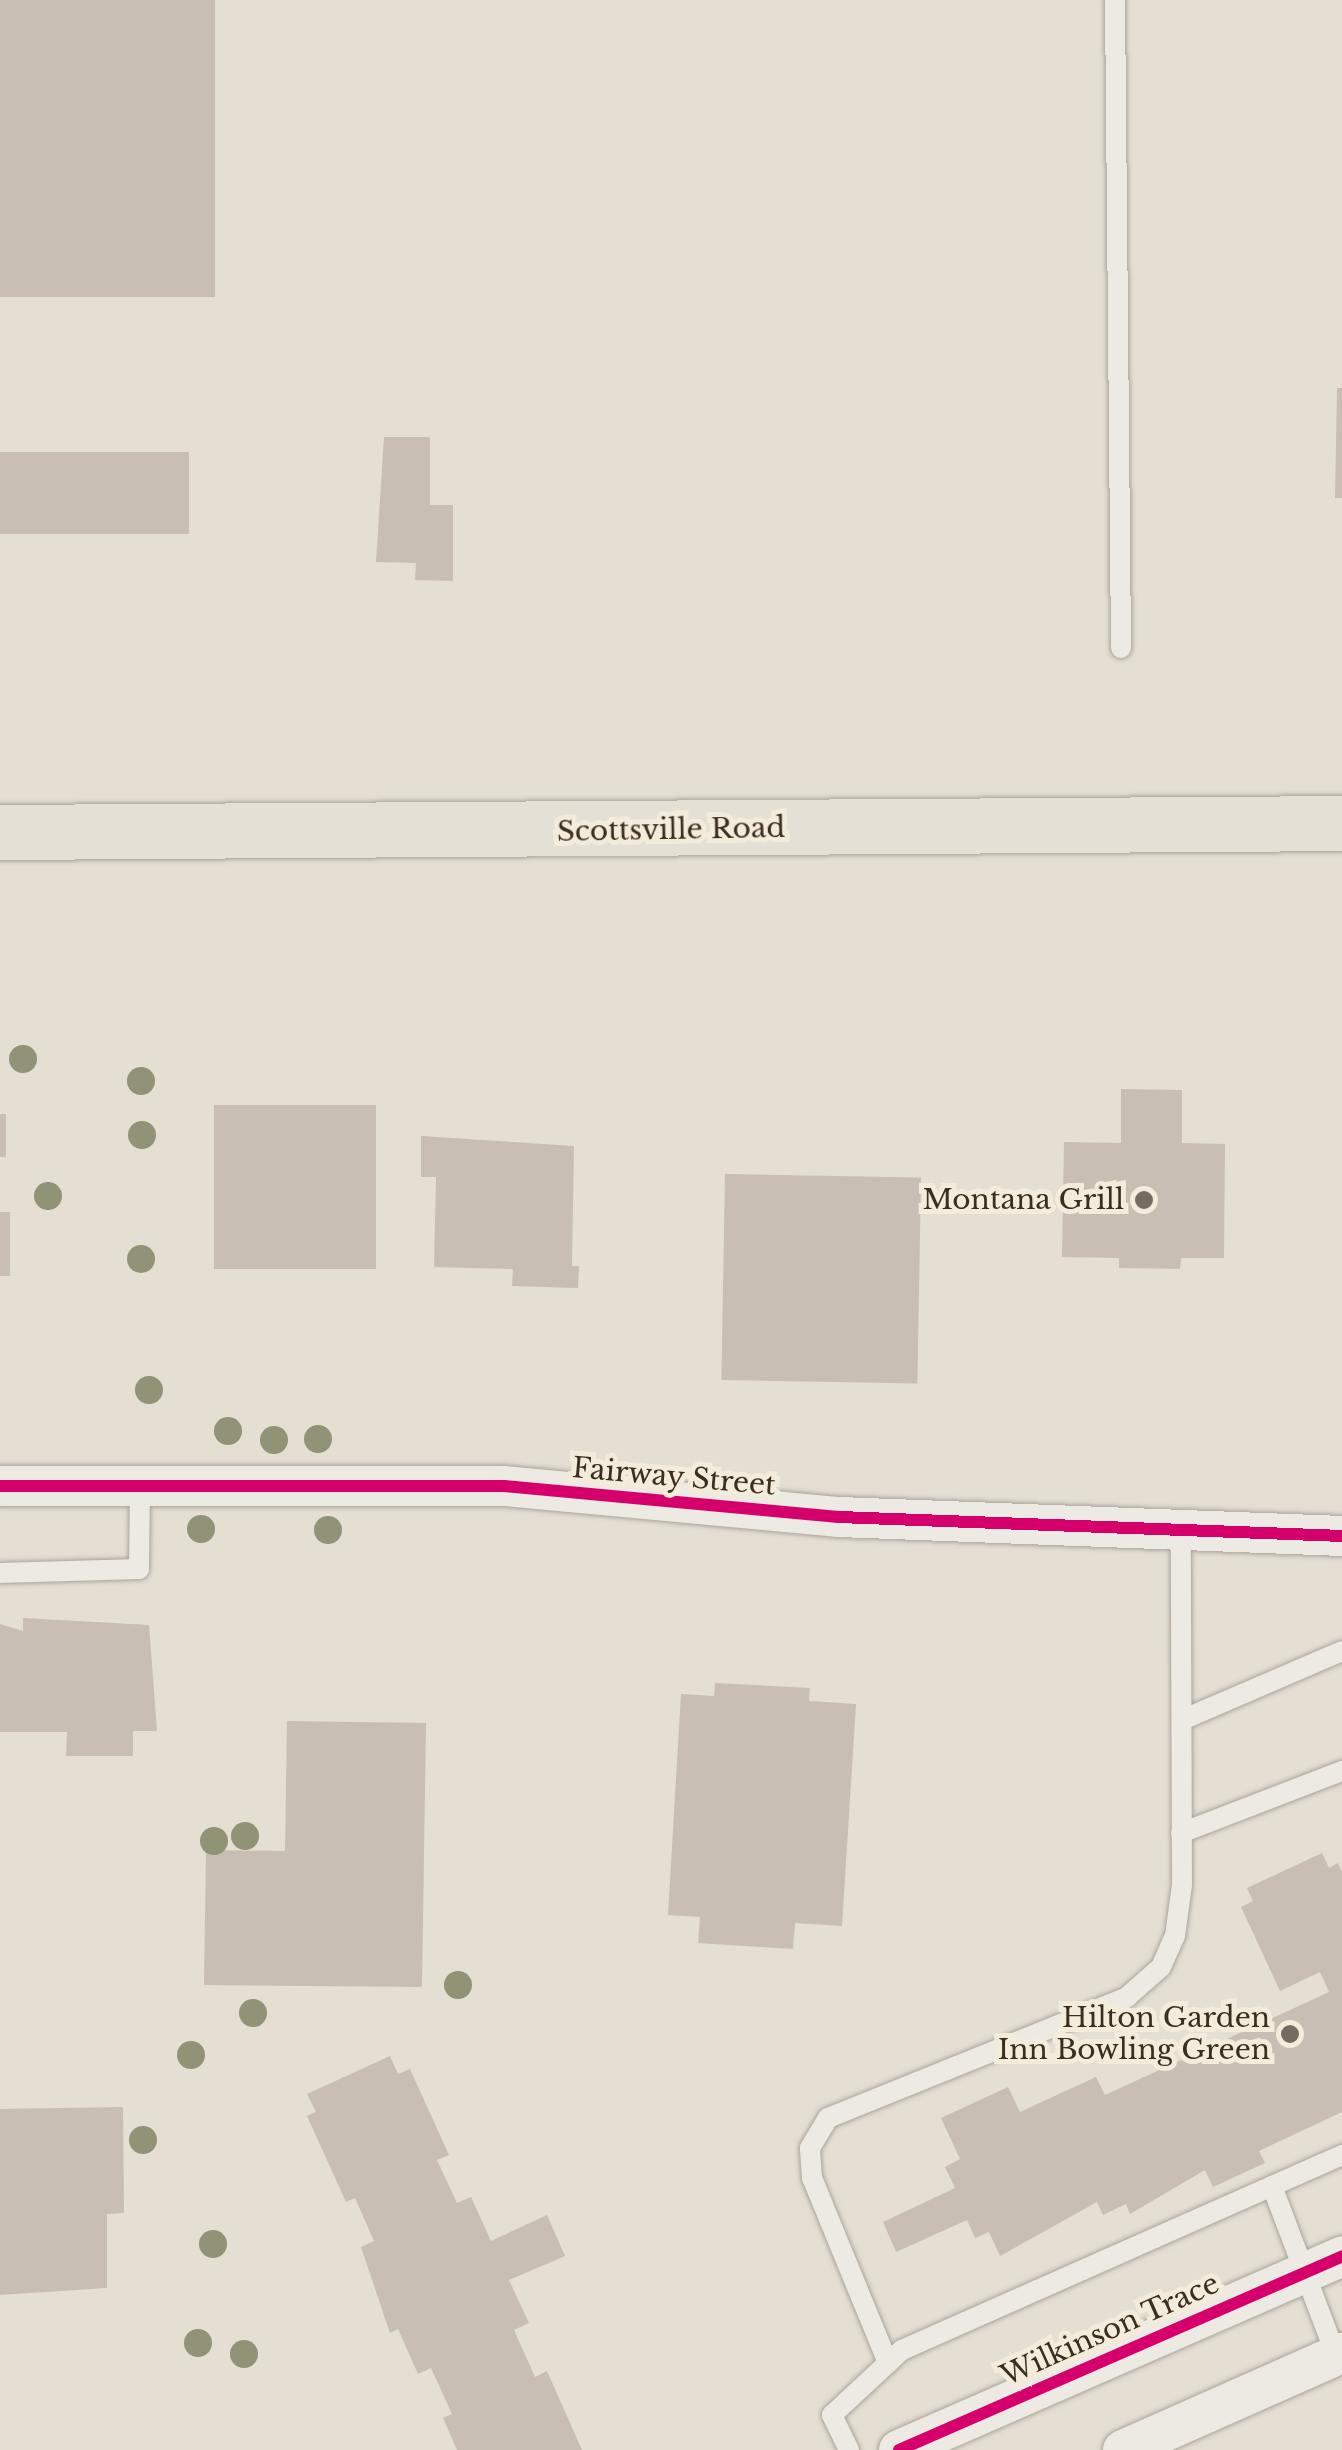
<!DOCTYPE html>
<style>
body{margin:0}
#map{position:relative;width:1342px;height:2450px;overflow:hidden;background:#e4ded3;font-family:"Libre Baskerville",serif}
div>[style]{position:absolute}
[style*='--x']{left:calc(var(--x)*1px);top:calc(var(--y)*1px);width:calc(var(--w)*1px);rotate:calc(var(--a)*1deg)}
.building>*{inset:0;background:#c8beb3;transform-origin:0 0}
.roads{filter:drop-shadow(0 0 2px #aba49b) drop-shadow(0 0 2px #aba49b)}
.service>*{height:20px;margin:-10px;padding:0 10px;transform-origin:10px;border-radius:10px;background:#edeae3}
.minor>*{height:40px;margin:-20px;padding:0 20px;transform-origin:20px;border-radius:20px;background:#edeae3}
.primary>*{height:55px;margin:-27.5px;padding:0 27.5px;transform-origin:27.5px;border-radius:27.5px;background:#e5e0d6}
.cycleway>*{height:12px;margin:-6px;padding:0 6px;transform-origin:6px;border-radius:6px;background:#d6006c}
.trees>*{width:28px;height:28px;margin:-14px;border-radius:50%;background:#909376}
.dots>*{width:28px;height:28px;translate:-50% -50%;box-sizing:border-box;border:5px solid #f4ecda;border-radius:50%}
span{translate:-50% -50%;white-space:nowrap;text-align:center;line-height:1.15;-webkit-text-stroke:10px #f4ecda;paint-order:stroke}
.street-label{font-size:28px;color:#3a2d22}
.poi-label{font-size:28px;color:#3a2d22}
.right{translate:-100% -50%;text-align:right}
</style>
<div id="map">
<div class="building">
<i style="left:0;top:0;width:215px;height:297px"></i>
<i style="clip-path:polygon(1337px 388px,1342px 388px,1342px 498px,1335px 498px)"></i>
<i style="clip-path:polygon(384px 437px,430px 437px,430px 505px,453px 505px,453px 581px,415px 580px,416px 563px,376px 562px)"></i>
<i style="left:0;top:452px;width:189px;height:82px"></i>
<i style="clip-path:polygon(1121px 1089px,1182px 1090px,1182px 1143px,1225px 1144px,1224px 1258px,1181px 1258px,1180px 1269px,1119px 1268px,1119px 1258px,1062px 1257px,1064px 1142px,1121px 1143px)"></i>
<i style="left:214px;top:1105px;width:162px;height:164px"></i>
<i style="left:0;top:1114px;width:6px;height:43px"></i>
<i style="clip-path:polygon(421px 1136px,574px 1146px,572px 1266px,579px 1266px,578px 1288px,512px 1286px,513px 1269px,434px 1267px,436px 1177px,421px 1177px)"></i>
<i style="left:725px;top:1174px;width:196px;height:206px;rotate:1deg"></i>
<i style="left:0;top:1212px;width:10px;height:64px"></i>
<i style="clip-path:polygon(23px 1618px,149px 1625px,157px 1731px,133px 1731px,133px 1756px,66px 1756px,67px 1732px,0 1732px,0 1624px,23px 1631px)"></i>
<i style="clip-path:polygon(715px 1683px,810px 1688px,809px 1701px,856px 1704px,842px 1926px,795px 1923px,793px 1949px,698px 1943px,700px 1917px,668px 1915px,681px 1694px,714px 1696px)"></i>
<i style="clip-path:polygon(287px 1721px,426px 1723px,422px 1987px,204px 1985px,206px 1850px,285px 1851px)"></i>
<i style="clip-path:polygon(1322px 1853px,1329px 1868px,1338px 1863px,1342px 1872px,1342px 2112px,1259px 2151px,1265px 2163px,1213px 2187px,1205px 2170px,1130px 2214px,1126px 2204px,1103px 2215px,1097px 2202px,1000px 2256px,989px 2232px,975px 2238px,967px 2220px,896px 2252px,883px 2222px,955px 2188px,945px 2167px,960px 2159px,941px 2118px,1008px 2087px,1020px 2112px,1096px 2077px,1105px 2095px,1329px 1992px,1320px 1972px,1280px 1991px,1241px 1907px,1253px 1901px,1247px 1888px)"></i>
<i style="clip-path:polygon(390px 2056px,398px 2074px,410px 2069px,449px 2155px,437px 2160px,457px 2203px,471px 2197px,491px 2241px,547px 2215px,565px 2256px,509px 2280px,529px 2323px,514px 2330px,535px 2377px,547px 2371px,582px 2450px,457px 2450px,443px 2418px,452px 2414px,431px 2368px,418px 2374px,398px 2329px,390px 2333px,361px 2247px,374px 2241px,355px 2198px,346px 2202px,307px 2116px,316px 2112px,307px 2094px)"></i>
<i style="clip-path:polygon(123px 2107px,124px 2213px,107px 2214px,107px 2288px,0 2295px,0 2109px)"></i>
</div>
<div class="roads">
<div class="service">
<i style="--x:1115;--y:0;--w:648;--a:89.47"></i>
<i style="--x:0;--y:1573;--w:139;--a:-1.6"></i>
<i style="--x:139;--y:1569;--w:84;--a:-89.3"></i>
<i style="--x:1182;--y:1720;--w:174;--a:-23.3"></i>
<i style="--x:1181;--y:1833;--w:173;--a:-21.1"></i>
<i style="--x:1272;--y:2186;--w:181;--a:69.3"></i>
<i style="--x:888;--y:2363;--w:200;--a:-112.3"></i>
<i style="--x:812;--y:2178;--w:30;--a:-94"></i>
<i style="--x:810;--y:2148;--w:35;--a:-59"></i>
<i style="--x:828;--y:2118;--w:323;--a:-22"></i>
<i style="--x:1127;--y:1997;--w:45;--a:-41.4"></i>
<i style="--x:1161;--y:1967;--w:34;--a:-66"></i>
<i style="--x:1175;--y:1936;--w:51;--a:-82.2"></i>
<i style="--x:1182;--y:1885;--w:359;--a:-90.2"></i>
<i style="--x:849;--y:2450;--w:39;--a:-116"></i>
<i style="--x:832;--y:2415;--w:96;--a:-42.9"></i>
<i style="--x:902;--y:2350;--w:481;--a:-23.9"></i>
</div>
<div class="minor">
<i style="--x:0;--y:1486;--w:504;--a:0"></i>
<i style="--x:504;--y:1486;--w:336;--a:5.3"></i>
<i style="--x:839;--y:1517;--w:503;--a:2.16"></i>
<i style="--x:899;--y:2450;--w:484;--a:-23.6"></i>
<i style="--x:1123;--y:2450;--w:240;--a:-23.9"></i>
</div>
<div class="primary">
<i style="--x:0;--y:832;--w:1342;--a:-0.38"></i>
</div>
</div>
<div class="cycleway">
<i style="--x:0;--y:1486;--w:504;--a:0"></i>
<i style="--x:504;--y:1486;--w:336;--a:5.3"></i>
<i style="--x:839;--y:1517;--w:503;--a:2.16"></i>
<i style="--x:899;--y:2450;--w:484;--a:-23.6"></i>
</div>
<div class="trees">
<i style="left:23px;top:1059px"></i>
<i style="left:141px;top:1081px"></i>
<i style="left:142px;top:1135px"></i>
<i style="left:48px;top:1196px"></i>
<i style="left:141px;top:1259px"></i>
<i style="left:149px;top:1390px"></i>
<i style="left:228px;top:1431px"></i>
<i style="left:318px;top:1439px"></i>
<i style="left:274px;top:1440px"></i>
<i style="left:201px;top:1529px"></i>
<i style="left:328px;top:1530px"></i>
<i style="left:245px;top:1836px"></i>
<i style="left:214px;top:1841px"></i>
<i style="left:458px;top:1985px"></i>
<i style="left:253px;top:2013px"></i>
<i style="left:191px;top:2055px"></i>
<i style="left:143px;top:2140px"></i>
<i style="left:213px;top:2244px"></i>
<i style="left:198px;top:2343px"></i>
<i style="left:244px;top:2354px"></i>
</div>
<div class="dots">
<i style="left:1144px;top:1200px;background:#766b60"></i>
<i style="left:1290px;top:2034px;background:#766b60"></i>
</div>
<div class="street-label">
<span style="left:671px;top:830px;rotate:-1deg">Scottsville Road</span>
<span style="left:674px;top:1477px;rotate:5deg">Fairway Street</span>
<span style="left:1110px;top:2330px;rotate:-24deg">Wilkinson Trace</span>
</div>
<div class="poi-label">
<span class="right" style="left:1124px;top:1200px">Montana Grill</span>
<span class="right" style="left:1270px;top:2034px">Hilton Garden<br>Inn Bowling Green</span>
</div>
</div>
